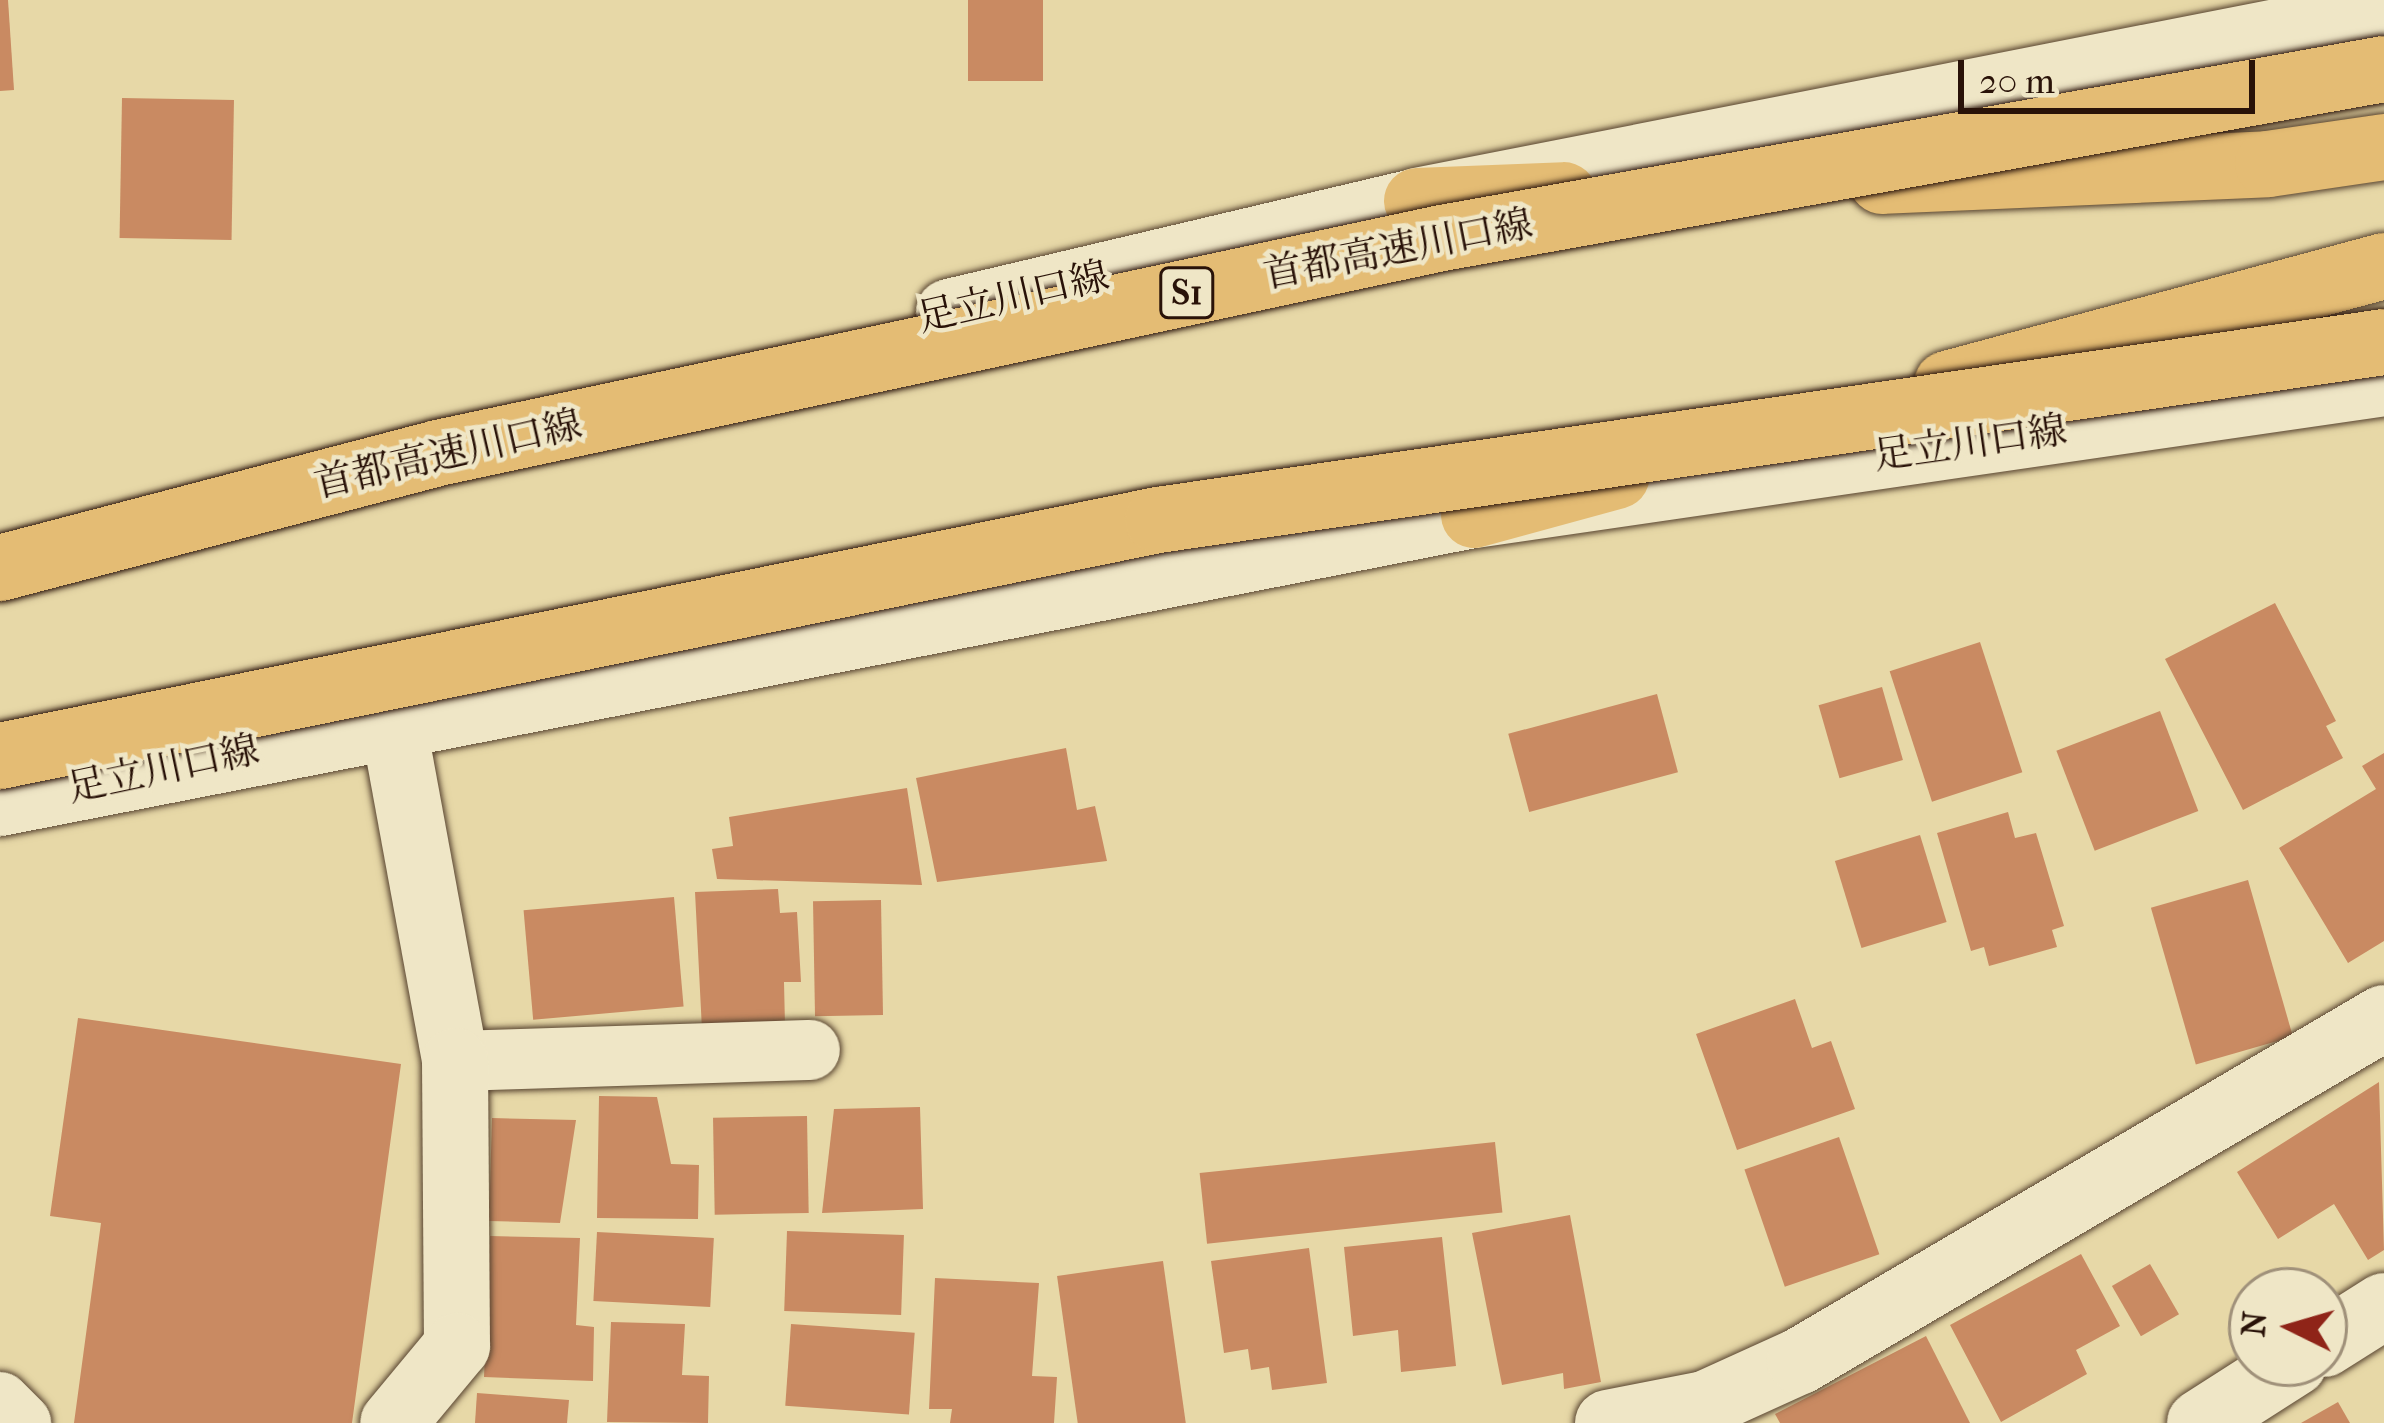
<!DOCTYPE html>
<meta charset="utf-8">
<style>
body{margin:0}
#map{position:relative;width:2384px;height:1423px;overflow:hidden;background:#e7d8a7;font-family:"IM FELL French Canon","Noto Serif JP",serif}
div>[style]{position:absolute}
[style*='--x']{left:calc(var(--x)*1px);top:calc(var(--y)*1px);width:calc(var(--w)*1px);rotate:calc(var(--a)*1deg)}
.building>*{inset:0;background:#c98a62;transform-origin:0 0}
.roads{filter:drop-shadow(0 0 3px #584430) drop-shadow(0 0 3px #584430)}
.service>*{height:60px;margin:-30px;padding:0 30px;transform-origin:30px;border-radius:30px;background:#efe6c6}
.minor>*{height:66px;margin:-33px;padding:0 33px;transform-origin:33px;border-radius:33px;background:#efe6c6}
.secondary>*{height:66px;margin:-33px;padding:0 33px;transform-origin:33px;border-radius:33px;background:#efe6c6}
.motorway>*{height:66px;margin:-33px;padding:0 33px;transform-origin:33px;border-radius:33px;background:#e4bc74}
.bridges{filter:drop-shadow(0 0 3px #291208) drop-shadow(0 0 3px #291208)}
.motorway-bridge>*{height:66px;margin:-33px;padding:0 33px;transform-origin:33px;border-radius:33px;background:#e4bc74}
span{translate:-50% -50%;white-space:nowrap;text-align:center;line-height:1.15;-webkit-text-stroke:9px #efe6c6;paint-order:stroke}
.shield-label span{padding:3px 9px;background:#efe6c6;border:3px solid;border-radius:9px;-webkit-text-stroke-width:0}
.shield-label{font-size:36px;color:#291208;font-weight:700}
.street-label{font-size:39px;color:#291208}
.north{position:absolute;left:2228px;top:1267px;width:120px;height:120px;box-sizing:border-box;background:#efe6c6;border:3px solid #a0917a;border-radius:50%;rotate:275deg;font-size:33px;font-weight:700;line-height:48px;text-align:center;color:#291208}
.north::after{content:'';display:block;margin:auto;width:42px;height:54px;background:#8f2418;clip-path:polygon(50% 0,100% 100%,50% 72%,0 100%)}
.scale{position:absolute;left:1958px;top:60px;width:297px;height:54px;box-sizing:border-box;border:6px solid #291208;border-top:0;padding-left:15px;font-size:36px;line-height:42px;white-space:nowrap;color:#291208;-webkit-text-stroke:9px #efe6c6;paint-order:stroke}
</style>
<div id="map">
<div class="building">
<i style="clip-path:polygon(0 0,8px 0,14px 90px,0 91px)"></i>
<i style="left:968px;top:0;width:75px;height:81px"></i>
<i style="left:122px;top:98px;width:112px;height:140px;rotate:1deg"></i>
<i style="clip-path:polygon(2275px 603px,2336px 721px,2326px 726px,2343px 758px,2243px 810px,2165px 659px)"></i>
<i style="left:1980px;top:642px;width:137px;height:95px;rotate:72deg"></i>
<i style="left:1882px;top:687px;width:76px;height:66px;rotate:74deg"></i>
<i style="left:1657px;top:694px;width:81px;height:154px;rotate:75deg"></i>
<i style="left:2160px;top:711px;width:107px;height:111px;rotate:69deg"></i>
<i style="clip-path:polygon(1066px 748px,1077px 810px,1095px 806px,1107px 861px,937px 882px,916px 778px)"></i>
<i style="clip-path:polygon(2384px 753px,2384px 941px,2348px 963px,2279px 848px,2376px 789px,2362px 766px)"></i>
<i style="clip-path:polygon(907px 788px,922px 885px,717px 879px,712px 849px,733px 846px,729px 817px)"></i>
<i style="clip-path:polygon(2008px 812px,2015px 838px,2036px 833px,2064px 926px,2052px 930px,2057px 947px,1989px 966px,1984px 947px,1971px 951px,1937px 833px)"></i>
<i style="left:1920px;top:835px;width:91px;height:89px;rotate:73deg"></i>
<i style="left:2248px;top:880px;width:163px;height:101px;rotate:74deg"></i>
<i style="clip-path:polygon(778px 889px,780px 913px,797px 912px,801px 982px,784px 982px,785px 1025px,702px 1030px,695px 892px)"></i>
<i style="left:674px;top:897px;width:110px;height:151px;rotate:85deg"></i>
<i style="left:881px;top:900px;width:115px;height:68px;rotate:89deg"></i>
<i style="clip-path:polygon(1795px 999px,1812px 1048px,1831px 1041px,1855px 1109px,1737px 1150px,1696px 1034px)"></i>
<i style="clip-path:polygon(78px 1018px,401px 1064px,352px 1423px,74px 1423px,101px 1223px,50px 1216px)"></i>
<i style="clip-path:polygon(2379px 1082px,2384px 1250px,2368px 1260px,2334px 1204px,2278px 1239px,2237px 1172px)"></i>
<i style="clip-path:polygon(599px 1096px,657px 1097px,671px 1164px,699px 1165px,698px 1219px,597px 1218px)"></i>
<i style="clip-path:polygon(920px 1107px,923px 1209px,822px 1213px,834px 1109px)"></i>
<i style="left:807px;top:1116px;width:97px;height:94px;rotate:89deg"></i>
<i style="clip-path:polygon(492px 1118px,576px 1120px,560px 1223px,489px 1221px)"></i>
<i style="left:1839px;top:1137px;width:124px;height:100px;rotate:71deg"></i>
<i style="left:1495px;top:1142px;width:71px;height:297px;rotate:84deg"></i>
<i style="clip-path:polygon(1570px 1215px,1601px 1382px,1564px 1389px,1563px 1373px,1502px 1385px,1472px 1233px)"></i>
<i style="left:787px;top:1231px;width:117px;height:80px;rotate:2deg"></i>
<i style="left:597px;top:1232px;width:117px;height:69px;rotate:3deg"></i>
<i style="clip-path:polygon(490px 1236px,580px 1238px,576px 1325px,594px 1327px,593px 1381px,484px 1377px)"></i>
<i style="clip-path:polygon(1442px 1237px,1456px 1366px,1401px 1372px,1398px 1330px,1353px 1336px,1344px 1247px)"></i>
<i style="clip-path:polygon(1309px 1248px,1327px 1383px,1272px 1390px,1269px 1367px,1251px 1370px,1248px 1349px,1224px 1353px,1211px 1261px)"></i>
<i style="clip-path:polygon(2081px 1254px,2120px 1326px,2076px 1350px,2087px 1374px,2001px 1422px,1950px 1325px)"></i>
<i style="left:1163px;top:1261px;width:164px;height:107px;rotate:82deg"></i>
<i style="left:2150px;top:1264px;width:58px;height:44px;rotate:60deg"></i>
<i style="clip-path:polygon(935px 1278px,1039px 1283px,1032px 1376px,1057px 1377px,1054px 1423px,950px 1423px,952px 1409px,929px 1409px)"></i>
<i style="clip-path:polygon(611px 1322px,685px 1324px,682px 1375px,709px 1376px,708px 1423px,607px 1422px)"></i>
<i style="left:791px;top:1324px;width:124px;height:82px;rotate:4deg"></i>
<i style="clip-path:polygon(1926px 1336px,1970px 1423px,1780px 1423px,1775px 1414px)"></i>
<i style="clip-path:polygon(477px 1393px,569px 1400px,567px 1423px,475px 1423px)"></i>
<i style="clip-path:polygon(2338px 1402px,2350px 1423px,2301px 1423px)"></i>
</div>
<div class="roads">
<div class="service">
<i style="--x:455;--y:1061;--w:355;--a:-1.8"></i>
<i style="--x:0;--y:1402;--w:30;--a:45"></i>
</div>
<div class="minor">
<i style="--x:393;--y:722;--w:345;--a:79.6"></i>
<i style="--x:455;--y:1061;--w:285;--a:89.6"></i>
<i style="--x:457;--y:1346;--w:100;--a:129.7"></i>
<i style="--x:2324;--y:1344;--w:71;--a:-32.3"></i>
<i style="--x:1608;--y:1423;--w:99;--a:-11.1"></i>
<i style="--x:1705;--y:1404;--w:104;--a:-24.4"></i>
<i style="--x:1800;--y:1361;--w:677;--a:-30.43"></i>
<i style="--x:2200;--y:1423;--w:112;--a:-32.6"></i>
</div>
<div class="secondary">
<i style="--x:949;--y:312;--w:481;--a:-13.3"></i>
<i style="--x:1417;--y:201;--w:985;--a:-11.12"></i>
<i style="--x:0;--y:803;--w:1502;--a:-11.06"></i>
<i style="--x:1474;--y:515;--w:920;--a:-8.25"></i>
</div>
<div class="motorway">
<i style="--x:1882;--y:181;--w:386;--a:-2.5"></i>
<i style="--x:2268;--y:164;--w:117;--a:-8.3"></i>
<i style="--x:1417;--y:201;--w:147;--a:-2.3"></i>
<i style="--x:1947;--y:384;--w:453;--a:-15.1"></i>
<i style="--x:1474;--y:515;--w:148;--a:-15.3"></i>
</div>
</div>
<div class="bridges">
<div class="motorway-bridge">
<i style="--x:0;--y:568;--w:453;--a:-14.7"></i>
<i style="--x:438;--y:453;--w:1027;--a:-12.09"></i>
<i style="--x:1442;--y:238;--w:957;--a:-10.17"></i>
<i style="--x:0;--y:756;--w:1182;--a:-11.52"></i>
<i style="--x:1158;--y:520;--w:1239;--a:-8.26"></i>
</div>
</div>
<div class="shield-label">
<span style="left:1187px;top:293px">S1</span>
</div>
<div class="street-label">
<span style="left:1398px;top:249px;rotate:-11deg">首都高速川口線</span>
<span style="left:1013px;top:297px;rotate:-13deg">足立川口線</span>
<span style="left:1970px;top:443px;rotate:-8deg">足立川口線</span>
<span style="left:448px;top:454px;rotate:-13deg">首都高速川口線</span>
<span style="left:163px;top:769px;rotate:-12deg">足立川口線</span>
</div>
<div class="north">N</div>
<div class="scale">20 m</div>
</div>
